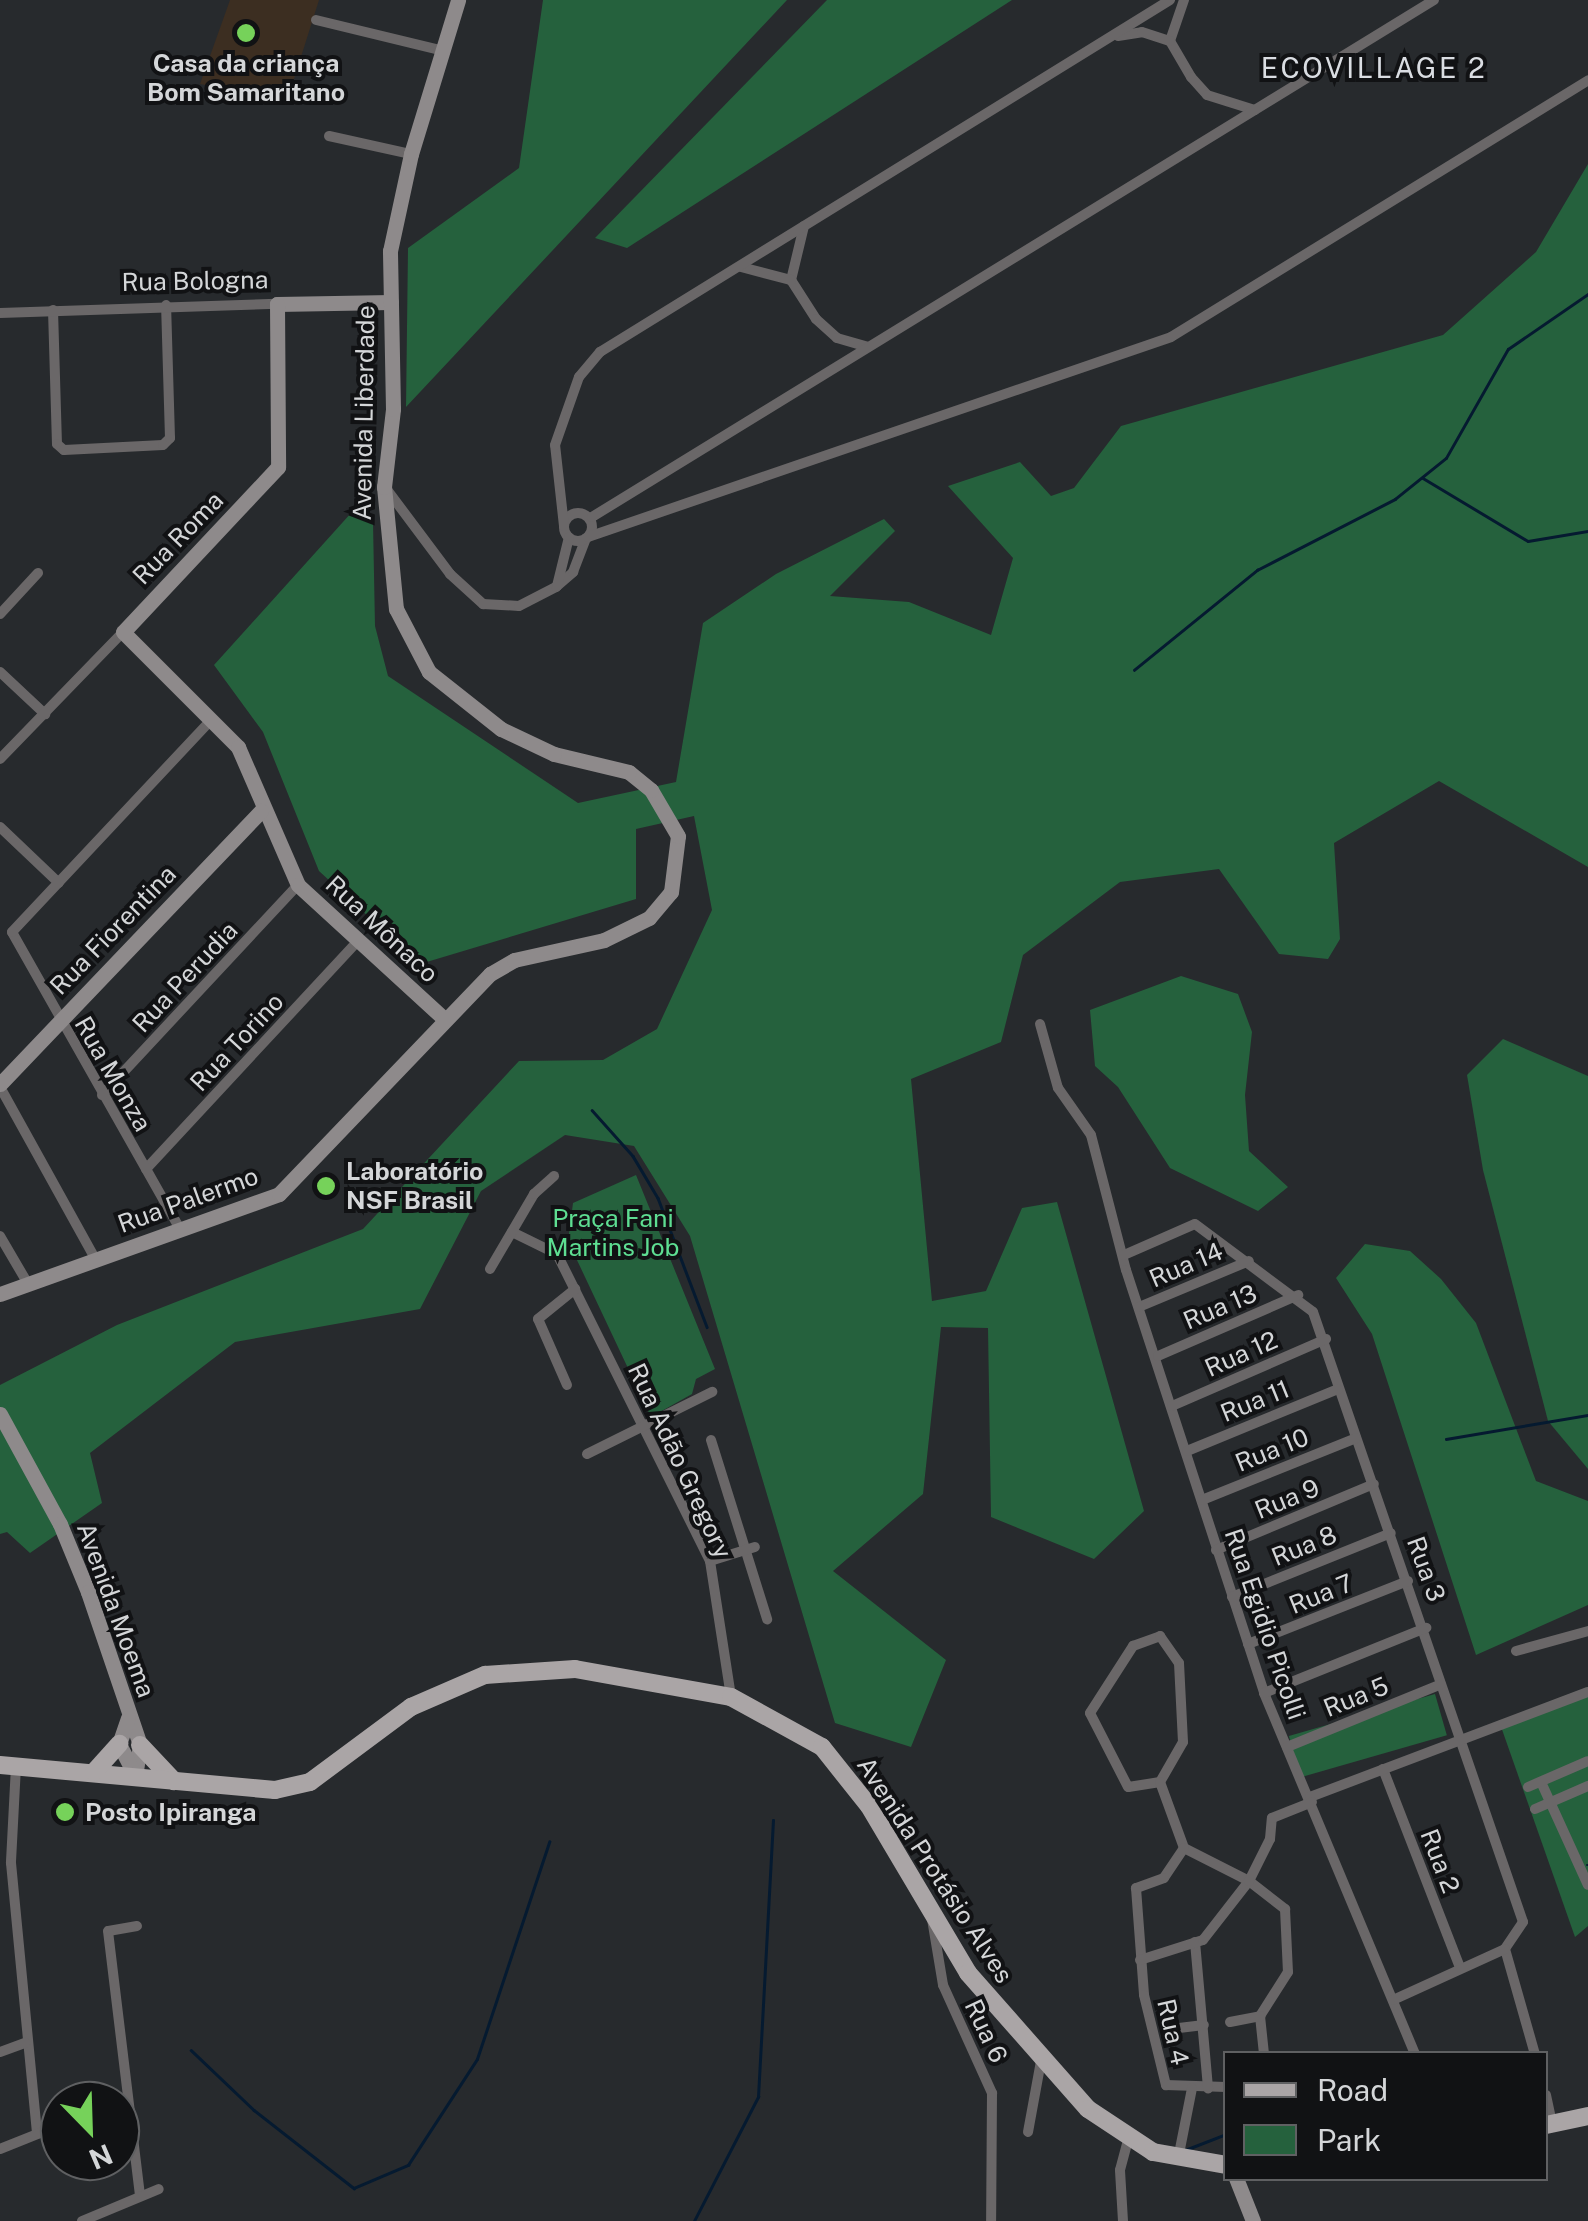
<!DOCTYPE html>
<meta charset="utf-8">
<style>
body{margin:0}
#map{position:relative;width:1588px;height:2221px;overflow:hidden;background:#272a2d;font-family:"Public Sans",sans-serif}
div>[style]{position:absolute}
[style*='--x']{left:calc(var(--x)*1px);top:calc(var(--y)*1px);width:calc(var(--w)*1px);rotate:calc(var(--a)*1deg)}
.education>*{inset:0;background:#3c2e21}
.green>*{inset:0;background:#25613d;transform-origin:0 0}
.stream>*{height:2.5px;margin:-1.25px;padding:0 1.25px;transform-origin:1.25px;border-radius:1.25px;background:#051a30}
.street>*{height:10px;margin:-5px;padding:0 5px;transform-origin:5px;border-radius:5px;background:#6a6768}
.street>.ring{margin:-5px;padding:0;box-sizing:content-box;background:none;border:10px solid #6a6768;border-radius:50%}
.secondary>*{height:15px;margin:-7.5px;padding:0 7.5px;transform-origin:7.5px;border-radius:7.5px;background:#8e8a8b}
.primary>*{height:18px;margin:-9px;padding:0 9px;transform-origin:9px;border-radius:9px;background:#aaa5a6}
.dots>*{width:28px;height:28px;translate:-50% -50%;box-sizing:border-box;border:5px solid #111214;border-radius:50%}
span{translate:-50% -50%;white-space:nowrap;text-align:center;line-height:1.15;-webkit-text-stroke:8px #111214;paint-order:stroke}
.poi-label{font-size:25px;color:#d4d6d8;font-weight:700}
.left{translate:0 -50%;text-align:left}
.street-label{font-size:25px;color:#d4d6d8}
.park-label{font-size:25px;color:#5ede92}
.neighbourhood-label{font-size:28px;color:#dadde2;letter-spacing:2.5px}
.legend{position:absolute;left:1223px;top:2051px;width:325px;height:130px;box-sizing:border-box;background:#111214;border:2px solid #5f6062;margin:0;padding:12px 18px;list-style:none;font-size:30px;color:#d4d6d8}
.legend li{display:flex;align-items:center;gap:20px;height:50px}
.legend b{width:50px;border:2px solid #5f6062}
.north{position:absolute;left:40px;top:2081px;width:100px;height:100px;box-sizing:border-box;background:#111214;border:2px solid #5f6062;border-radius:50%;rotate:157deg;font-size:28px;font-weight:700;line-height:40px;text-align:center;color:#d4d6d8}
.north::after{content:'';display:block;margin:auto;width:35px;height:45px;background:#76d25a;clip-path:polygon(50% 0,100% 100%,50% 72%,0 100%)}
</style>
<div id="map">
<div class="education">
<i style="clip-path:polygon(230px 0,319px 0,287px 101px,200px 84px)"></i>
</div>
<div class="green">
<i style="clip-path:polygon(543px 0,787px 0,406px 407px,408px 248px,519px 168px)"></i>
<i style="clip-path:polygon(827px 0,1012px 0,627px 248px,595px 238px)"></i>
<i style="clip-path:polygon(1588px 164px,1588px 867px,1439px 781px,1334px 843px,1340px 939px,1328px 959px,1279px 954px,1219px 869px,1120px 882px,1023px 955px,1001px 1042px,911px 1079px,932px 1301px,986px 1291px,1022px 1208px,1057px 1202px,1144px 1511px,1094px 1559px,991px 1517px,988px 1328px,941px 1327px,923px 1494px,833px 1571px,946px 1660px,911px 1747px,835px 1723px,690px 1236px,634px 1146px,565px 1135px,481px 1191px,420px 1309px,235px 1342px,90px 1453px,102px 1503px,30px 1553px,7px 1532px,0 1534px,0 1385px,117px 1325px,363px 1229px,519px 1061px,603px 1060px,657px 1029px,712px 910px,694px 816px,636px 829px,636px 899px,420px 964px,319px 871px,263px 732px,214px 665px,361px 502px,373px 522px,375px 626px,388px 676px,578px 803px,676px 782px,703px 623px,776px 574px,884px 519px,895px 531px,830px 596px,909px 602px,991px 635px,1013px 558px,948px 486px,1020px 462px,1051px 496px,1074px 488px,1121px 426px,1443px 335px,1536px 252px)"></i>
<i style="clip-path:polygon(1181px 976px,1238px 994px,1252px 1032px,1245px 1095px,1249px 1151px,1288px 1187px,1258px 1211px,1170px 1168px,1118px 1087px,1095px 1066px,1090px 1010px)"></i>
<i style="clip-path:polygon(1503px 1039px,1588px 1076px,1588px 1469px,1548px 1421px,1483px 1170px,1467px 1075px)"></i>
<i style="clip-path:polygon(636px 1175px,715px 1369px,696px 1379px,692px 1394px,651px 1417px,568px 1241px,573px 1203px)"></i>
<i style="clip-path:polygon(1365px 1244px,1410px 1251px,1441px 1279px,1476px 1323px,1536px 1481px,1588px 1501px,1588px 1605px,1476px 1655px,1372px 1334px,1336px 1278px)"></i>
<i style="clip-path:polygon(1588px 1687px,1588px 1926px,1575px 1937px,1499px 1721px)"></i>
<i style="left:1435px;top:1694px;width:43px;height:152px;rotate:74deg"></i>
</div>
<div class="stream">
<i style="--x:1423;--y:478;--w:122;--a:31"></i>
<i style="--x:1528;--y:541;--w:61;--a:-9.5"></i>
<i style="--x:1134;--y:670;--w:159;--a:-39.1"></i>
<i style="--x:1257;--y:570;--w:155;--a:-27.2"></i>
<i style="--x:1395;--y:499;--w:65;--a:-38.8"></i>
<i style="--x:1446;--y:458;--w:125;--a:-60.4"></i>
<i style="--x:1508;--y:349;--w:97;--a:-34.5"></i>
<i style="--x:592;--y:1110;--w:62;--a:48.3"></i>
<i style="--x:633;--y:1156;--w:49;--a:59.2"></i>
<i style="--x:658;--y:1198;--w:138;--a:69.2"></i>
<i style="--x:1446;--y:1439;--w:144;--a:-9.6"></i>
<i style="--x:1587;--y:1865;--w:1;--a:0"></i>
<i style="--x:191;--y:2050;--w:87;--a:43.6"></i>
<i style="--x:254;--y:2110;--w:127;--a:38"></i>
<i style="--x:354;--y:2188;--w:59;--a:-23.1"></i>
<i style="--x:408;--y:2165;--w:126;--a:-56.9"></i>
<i style="--x:477;--y:2059;--w:229;--a:-71.6"></i>
<i style="--x:1185;--y:2150;--w:44;--a:-21.3"></i>
<i style="--x:694;--y:2221;--w:140;--a:-62.7"></i>
<i style="--x:758;--y:2097;--w:277;--a:-86.9"></i>
</div>
<div class="street">
<i style="--x:1184;--y:0;--w:43;--a:108.9"></i>
<i style="--x:1170;--y:41;--w:42;--a:59.7"></i>
<i style="--x:1191;--y:77;--w:24;--a:48"></i>
<i style="--x:1207;--y:95;--w:50;--a:17.4"></i>
<i style="--x:316;--y:20;--w:128;--a:13.6"></i>
<i style="--x:1118;--y:36;--w:24;--a:-9"></i>
<i style="--x:1142;--y:32;--w:29;--a:18"></i>
<i style="--x:329;--y:136;--w:84;--a:12.4"></i>
<i style="--x:804;--y:226;--w:56;--a:103.5"></i>
<i style="--x:791;--y:280;--w:46;--a:57.3"></i>
<i style="--x:816;--y:319;--w:28;--a:42"></i>
<i style="--x:837;--y:338;--w:32;--a:16"></i>
<i style="--x:741;--y:267;--w:52;--a:14.6"></i>
<i style="--x:53;--y:310;--w:134;--a:88.3"></i>
<i style="--x:57;--y:444;--w:9;--a:41"></i>
<i style="--x:64;--y:450;--w:99;--a:-2.9"></i>
<i style="--x:163;--y:445;--w:10;--a:-45"></i>
<i style="--x:170;--y:438;--w:133;--a:-91.7"></i>
<i style="--x:0;--y:313;--w:277;--a:-1.9"></i>
<i style="--x:385;--y:487;--w:109;--a:53.2"></i>
<i style="--x:450;--y:574;--w:45;--a:42.3"></i>
<i style="--x:483;--y:604;--w:36;--a:3"></i>
<i style="--x:519;--y:606;--w:42;--a:-27.2"></i>
<i style="--x:556;--y:587;--w:23;--a:-41"></i>
<i style="--x:573;--y:572;--w:36;--a:-69"></i>
<i class="ring" style="left:564px;top:513px;width:18px;height:18px"></i>
<i style="--x:592;--y:517;--w:988;--a:-31.55"></i>
<i style="--x:564;--y:526;--w:81;--a:-96.3"></i>
<i style="--x:555;--y:445;--w:72;--a:-70.6"></i>
<i style="--x:579;--y:377;--w:33;--a:-50"></i>
<i style="--x:600;--y:352;--w:670;--a:-31.7"></i>
<i style="--x:588;--y:537;--w:616;--a:-18.93"></i>
<i style="--x:1171;--y:337;--w:490;--a:-31.6"></i>
<i style="--x:557;--y:586;--w:50;--a:-76.2"></i>
<i style="--x:0;--y:614;--w:56;--a:-47.2"></i>
<i style="--x:0;--y:672;--w:62;--a:43"></i>
<i style="--x:0;--y:759;--w:177;--a:-45.9"></i>
<i style="--x:0;--y:827;--w:81;--a:43.5"></i>
<i style="--x:1040;--y:1024;--w:66;--a:74.3"></i>
<i style="--x:1058;--y:1088;--w:57;--a:54.9"></i>
<i style="--x:1091;--y:1135;--w:139;--a:75.5"></i>
<i style="--x:1126;--y:1270;--w:445;--a:71.9"></i>
<i style="--x:1264;--y:1693;--w:391;--a:67.3"></i>
<i style="--x:0;--y:1087;--w:198;--a:61"></i>
<i style="--x:102;--y:1095;--w:287;--a:-47"></i>
<i style="--x:146;--y:1169;--w:311;--a:-47.1"></i>
<i style="--x:180;--y:1229;--w:341;--a:-119.5"></i>
<i style="--x:12;--y:932;--w:292;--a:-46.8"></i>
<i style="--x:512;--y:1232;--w:50;--a:26.1"></i>
<i style="--x:557;--y:1254;--w:343;--a:63.5"></i>
<i style="--x:710;--y:1561;--w:138;--a:81.2"></i>
<i style="--x:0;--y:1236;--w:56;--a:59.7"></i>
<i style="--x:1124;--y:1255;--w:77;--a:-23.6"></i>
<i style="--x:1195;--y:1224;--w:147;--a:36.7"></i>
<i style="--x:1313;--y:1312;--w:645;--a:71"></i>
<i style="--x:1523;--y:1922;--w:32;--a:124"></i>
<i style="--x:1505;--y:1949;--w:109;--a:74.1"></i>
<i style="--x:490;--y:1269;--w:87;--a:-59.6"></i>
<i style="--x:534;--y:1194;--w:27;--a:-42"></i>
<i style="--x:1139;--y:1307;--w:119;--a:-22.7"></i>
<i style="--x:1158;--y:1356;--w:153;--a:-23.5"></i>
<i style="--x:567;--y:1385;--w:72;--a:-113.7"></i>
<i style="--x:538;--y:1319;--w:48;--a:-39"></i>
<i style="--x:1172;--y:1406;--w:168;--a:-23.5"></i>
<i style="--x:711;--y:1440;--w:188;--a:72.6"></i>
<i style="--x:1187;--y:1451;--w:163;--a:-22.3"></i>
<i style="--x:587;--y:1454;--w:140;--a:-26.4"></i>
<i style="--x:1202;--y:1500;--w:166;--a:-21.9"></i>
<i style="--x:1216;--y:1550;--w:171;--a:-22.7"></i>
<i style="--x:710;--y:1561;--w:47;--a:-17.3"></i>
<i style="--x:1232;--y:1597;--w:171;--a:-21.9"></i>
<i style="--x:1248;--y:1644;--w:172;--a:-21.5"></i>
<i style="--x:1516;--y:1651;--w:75;--a:-15.5"></i>
<i style="--x:1264;--y:1693;--w:175;--a:-21.9"></i>
<i style="--x:1287;--y:1747;--w:166;--a:-22.2"></i>
<i style="--x:16;--y:1766;--w:97;--a:93"></i>
<i style="--x:11;--y:1863;--w:272;--a:84.5"></i>
<i style="--x:1383;--y:1769;--w:213;--a:68.8"></i>
<i style="--x:1160;--y:1782;--w:32;--a:171"></i>
<i style="--x:1128;--y:1787;--w:83;--a:-117.2"></i>
<i style="--x:1090;--y:1713;--w:80;--a:-57.3"></i>
<i style="--x:1133;--y:1646;--w:29;--a:-20"></i>
<i style="--x:1160;--y:1636;--w:33;--a:55"></i>
<i style="--x:1179;--y:1663;--w:79;--a:87.1"></i>
<i style="--x:1183;--y:1742;--w:46;--a:119.9"></i>
<i style="--x:1160;--y:1782;--w:70;--a:70"></i>
<i style="--x:1184;--y:1848;--w:73;--a:26.9"></i>
<i style="--x:1249;--y:1881;--w:46;--a:37.9"></i>
<i style="--x:1285;--y:1909;--w:63;--a:87.3"></i>
<i style="--x:1288;--y:1972;--w:52;--a:122.5"></i>
<i style="--x:1260;--y:2016;--w:38;--a:84"></i>
<i style="--x:1541;--y:1782;--w:113;--a:65.5"></i>
<i style="--x:1528;--y:1787;--w:65;--a:-23.4"></i>
<i style="--x:1310;--y:1797;--w:297;--a:-20.7"></i>
<i style="--x:1535;--y:1809;--w:58;--a:-23.5"></i>
<i style="--x:1184;--y:1848;--w:36;--a:124"></i>
<i style="--x:1164;--y:1878;--w:30;--a:160"></i>
<i style="--x:1136;--y:1888;--w:107;--a:85.7"></i>
<i style="--x:1144;--y:1995;--w:93;--a:76.3"></i>
<i style="--x:1166;--y:2085;--w:60;--a:1.9"></i>
<i style="--x:932;--y:1919;--w:67;--a:80.5"></i>
<i style="--x:943;--y:1985;--w:119;--a:65.6"></i>
<i style="--x:992;--y:2093;--w:128;--a:90.4"></i>
<i style="--x:137;--y:1926;--w:29;--a:170"></i>
<i style="--x:108;--y:1931;--w:267;--a:83.1"></i>
<i style="--x:1195;--y:1942;--w:147;--a:84.9"></i>
<i style="--x:1140;--y:1960;--w:66;--a:-17.6"></i>
<i style="--x:1203;--y:1940;--w:75;--a:-52.1"></i>
<i style="--x:1249;--y:1881;--w:47;--a:-63.4"></i>
<i style="--x:1270;--y:1839;--w:21;--a:-85"></i>
<i style="--x:1272;--y:1818;--w:43;--a:-21.8"></i>
<i style="--x:1393;--y:2000;--w:123;--a:-24.5"></i>
<i style="--x:1230;--y:2022;--w:31;--a:-11"></i>
<i style="--x:1179;--y:2028;--w:25;--a:-7"></i>
<i style="--x:0;--y:2052;--w:27;--a:-20"></i>
<i style="--x:1546;--y:2095;--w:29;--a:78"></i>
<i style="--x:1028;--y:2132;--w:72;--a:-79.6"></i>
<i style="--x:0;--y:2149;--w:65;--a:-21.8"></i>
<i style="--x:1178;--y:2159;--w:72;--a:-78.8"></i>
<i style="--x:82;--y:2221;--w:83;--a:-22.6"></i>
<i style="--x:1123;--y:2221;--w:51;--a:-93.4"></i>
<i style="--x:1120;--y:2170;--w:31;--a:-75"></i>
</div>
<div class="secondary">
<i style="--x:391;--y:302;--w:114;--a:179"></i>
<i style="--x:277;--y:304;--w:163;--a:89.6"></i>
<i style="--x:278;--y:467;--w:226;--a:133.2"></i>
<i style="--x:123;--y:632;--w:163;--a:45"></i>
<i style="--x:238;--y:747;--w:150;--a:66.5"></i>
<i style="--x:298;--y:885;--w:197;--a:42.5"></i>
<i style="--x:0;--y:1084;--w:378;--a:-46.3"></i>
<i style="--x:0;--y:1294;--w:296;--a:-19.7"></i>
<i style="--x:279;--y:1194;--w:305;--a:-46.2"></i>
<i style="--x:490;--y:974;--w:28;--a:-30"></i>
<i style="--x:514;--y:960;--w:92;--a:-12.5"></i>
<i style="--x:604;--y:940;--w:50;--a:-26.1"></i>
<i style="--x:649;--y:918;--w:34;--a:-50"></i>
<i style="--x:671;--y:892;--w:56;--a:-82.9"></i>
<i style="--x:678;--y:836;--w:53;--a:-120.4"></i>
<i style="--x:651;--y:790;--w:28;--a:-141"></i>
<i style="--x:629;--y:772;--w:77;--a:-166.5"></i>
<i style="--x:554;--y:754;--w:59;--a:-154.7"></i>
<i style="--x:501;--y:729;--w:92;--a:-141.6"></i>
<i style="--x:429;--y:672;--w:71;--a:-117.6"></i>
<i style="--x:396;--y:609;--w:123;--a:-95.6"></i>
<i style="--x:384;--y:487;--w:79;--a:-83.4"></i>
<i style="--x:393;--y:409;--w:158;--a:-91.1"></i>
<i style="--x:390;--y:251;--w:99;--a:-77.8"></i>
<i style="--x:411;--y:154;--w:161;--a:-73"></i>
<i style="--x:0;--y:1414;--w:125;--a:61.4"></i>
<i style="--x:60;--y:1524;--w:74;--a:67.6"></i>
<i style="--x:88;--y:1592;--w:162;--a:71.2"></i>
<i style="--x:140;--y:1745;--w:30;--a:99"></i>
<i style="--x:128;--y:1718;--w:28;--a:109"></i>
<i style="--x:119;--y:1744;--w:35;--a:63"></i>
<i style="--x:1236;--y:2178;--w:46;--a:68.4"></i>
</div>
<div class="primary">
<i style="--x:140;--y:1745;--w:50;--a:46.6"></i>
<i style="--x:0;--y:1765;--w:276;--a:5.2"></i>
<i style="--x:275;--y:1790;--w:36;--a:-13"></i>
<i style="--x:310;--y:1782;--w:126;--a:-36.6"></i>
<i style="--x:411;--y:1707;--w:81;--a:-23.4"></i>
<i style="--x:485;--y:1675;--w:90;--a:-3.8"></i>
<i style="--x:575;--y:1669;--w:158;--a:10.2"></i>
<i style="--x:731;--y:1697;--w:104;--a:28.8"></i>
<i style="--x:822;--y:1747;--w:75;--a:51.5"></i>
<i style="--x:869;--y:1806;--w:194;--a:59.3"></i>
<i style="--x:968;--y:1973;--w:181;--a:48.6"></i>
<i style="--x:1088;--y:2109;--w:78;--a:33.5"></i>
<i style="--x:1153;--y:2152;--w:74;--a:10.1"></i>
<i style="--x:94;--y:1772;--w:38;--a:-48"></i>
<i style="--x:1546;--y:2125;--w:43;--a:-12.1"></i>
</div>
<div class="dots">
<i style="left:246px;top:33px;background:#76d25a"></i>
<i style="left:326px;top:1186px;background:#76d25a"></i>
<i style="left:65px;top:1812px;background:#76d25a"></i>
</div>
<div class="poi-label">
<span style="left:246px;top:78px">Casa da criança<br>Bom Samaritano</span>
<span class="left" style="left:346px;top:1186px">Laboratório<br>NSF Brasil</span>
<span class="left" style="left:85px;top:1812px">Posto Ipiranga</span>
</div>
<div class="street-label">
<span style="left:195px;top:281px;rotate:-1deg">Rua Bologna</span>
<span style="left:364px;top:413px;rotate:-89deg">Avenida Liberdade</span>
<span style="left:178px;top:538px;rotate:-46deg">Rua Roma</span>
<span style="left:382px;top:929px;rotate:43deg">Rua Mônaco</span>
<span style="left:113px;top:930px;rotate:-46deg">Rua Fiorentina</span>
<span style="left:185px;top:977px;rotate:-47deg">Rua Perudia</span>
<span style="left:237px;top:1042px;rotate:-47deg">Rua Torino</span>
<span style="left:113px;top:1074px;rotate:60deg">Rua Monza</span>
<span style="left:188px;top:1200px;rotate:-20deg">Rua Palermo</span>
<span style="left:1186px;top:1265px;rotate:-23deg">Rua 14</span>
<span style="left:1220px;top:1307px;rotate:-23deg">Rua 13</span>
<span style="left:1241px;top:1354px;rotate:-24deg">Rua 12</span>
<span style="left:1255px;top:1401px;rotate:-22deg">Rua 11</span>
<span style="left:1272px;top:1450px;rotate:-22deg">Rua 10</span>
<span style="left:680px;top:1461px;rotate:65deg">Rua Adão Gregory</span>
<span style="left:1287px;top:1499px;rotate:-22deg">Rua 9</span>
<span style="left:1304px;top:1546px;rotate:-22deg">Rua 8</span>
<span style="left:1426px;top:1569px;rotate:70deg">Rua 3</span>
<span style="left:1321px;top:1594px;rotate:-22deg">Rua 7</span>
<span style="left:116px;top:1610px;rotate:70deg">Avenida Moema</span>
<span style="left:1265px;top:1624px;rotate:71deg">Rua Egidio Picolli</span>
<span style="left:1356px;top:1697px;rotate:-22deg">Rua 5</span>
<span style="left:1440px;top:1861px;rotate:69deg">Rua 2</span>
<span style="left:935px;top:1870px;rotate:57deg">Avenida Protásio Alves</span>
<span style="left:986px;top:2031px;rotate:65deg">Rua 6</span>
<span style="left:1173px;top:2032px;rotate:77deg">Rua 4</span>
</div>
<div class="park-label">
<span style="left:613px;top:1233px">Praça Fani<br>Martins Job</span>
</div>
<div class="neighbourhood-label">
<span style="left:1374px;top:68px">ECOVILLAGE 2</span>
</div>
<ul class="legend">
<li><b style="height:12px;background:#aaa5a6"></b>Road</li>
<li><b style="height:28px;background:#25613d"></b>Park</li>
</ul>
<div class="north">N</div>
</div>
